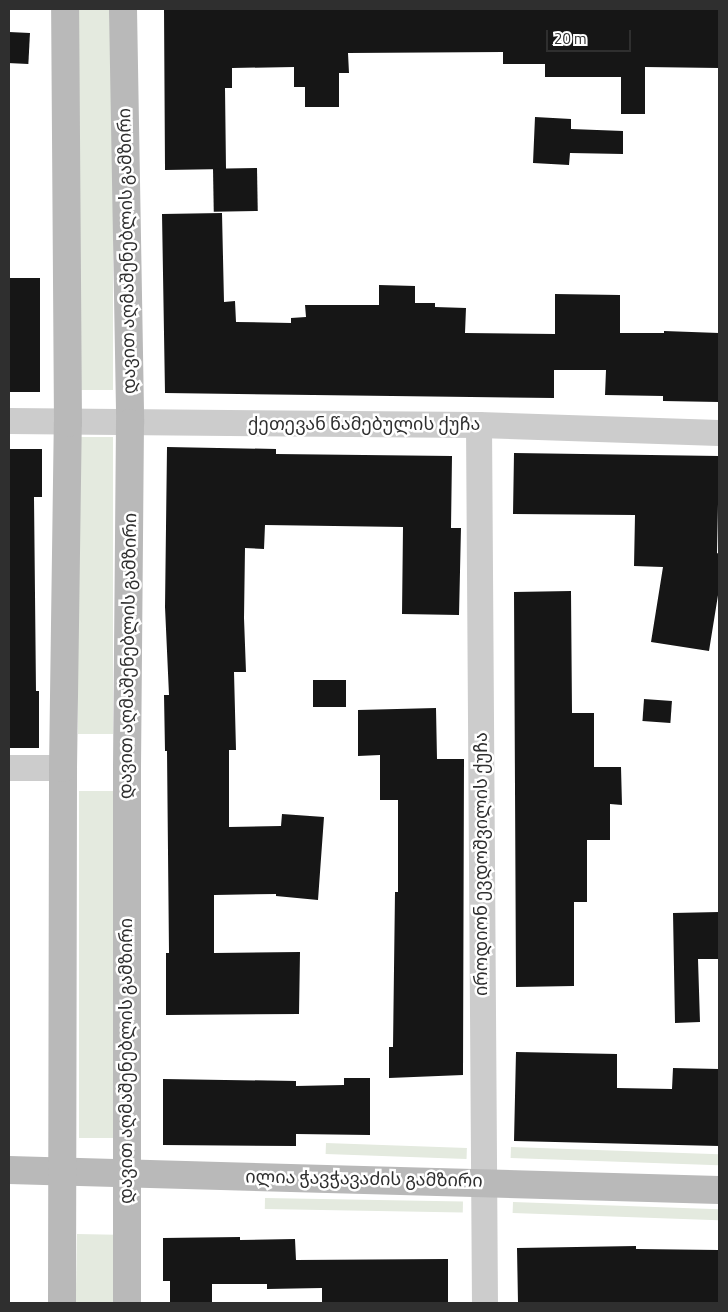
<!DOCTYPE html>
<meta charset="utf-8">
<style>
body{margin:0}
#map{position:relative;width:728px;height:1312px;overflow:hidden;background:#fff;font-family:"Titillium Web","Noto Sans Georgian",sans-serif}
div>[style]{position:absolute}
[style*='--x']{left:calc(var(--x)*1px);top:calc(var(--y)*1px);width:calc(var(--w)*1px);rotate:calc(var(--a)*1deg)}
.green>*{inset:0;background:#e4eadf;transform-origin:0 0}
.building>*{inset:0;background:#161616;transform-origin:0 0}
.street>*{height:26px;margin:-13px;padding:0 13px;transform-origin:13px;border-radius:13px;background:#ccc}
.secondary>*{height:28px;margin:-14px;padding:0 14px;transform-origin:14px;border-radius:14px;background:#b9b9b9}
span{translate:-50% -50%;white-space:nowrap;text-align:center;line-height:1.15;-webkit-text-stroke:5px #fff;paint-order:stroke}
.street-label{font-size:18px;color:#2f2f2f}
.frame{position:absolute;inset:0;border:10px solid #2f2f2f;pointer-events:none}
.scale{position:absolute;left:546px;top:30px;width:85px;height:22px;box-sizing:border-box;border:2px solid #2f2f2f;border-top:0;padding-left:6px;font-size:15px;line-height:18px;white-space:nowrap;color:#2f2f2f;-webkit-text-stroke:4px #fff;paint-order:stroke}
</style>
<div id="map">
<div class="green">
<i style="left:78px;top:9px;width:35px;height:381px"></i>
<i style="left:78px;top:437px;width:35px;height:297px"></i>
<i style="left:79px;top:791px;width:35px;height:347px"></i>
<i style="left:326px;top:1143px;width:141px;height:11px;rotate:2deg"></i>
<i style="left:511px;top:1147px;width:208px;height:11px;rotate:2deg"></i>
<i style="left:265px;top:1198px;width:198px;height:11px;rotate:1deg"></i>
<i style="left:513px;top:1202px;width:206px;height:11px;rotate:2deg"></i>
<i style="left:77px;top:1234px;width:39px;height:69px;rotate:1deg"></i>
</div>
<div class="building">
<i style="clip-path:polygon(164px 9px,719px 9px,719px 68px,645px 67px,645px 114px,621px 114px,621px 77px,545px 77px,545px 64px,503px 64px,503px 52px,348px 53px,349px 73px,339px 73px,339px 107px,305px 107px,305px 87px,294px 87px,294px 67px,232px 68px,232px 88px,225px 88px,226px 169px,165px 170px)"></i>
<i style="left:9px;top:32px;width:21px;height:31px;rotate:3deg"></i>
<i style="clip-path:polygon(535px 117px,571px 119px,571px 129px,623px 131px,623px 154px,570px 153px,569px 165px,533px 163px)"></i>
<i style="left:257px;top:168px;width:43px;height:44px;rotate:89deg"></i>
<i style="clip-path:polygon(222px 213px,224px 302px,235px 301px,236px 322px,291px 323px,291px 318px,306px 317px,305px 305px,379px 305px,379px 285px,415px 286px,415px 303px,435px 303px,435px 307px,466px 308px,465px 333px,555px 334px,555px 294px,620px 295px,620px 333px,664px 333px,664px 331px,719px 333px,719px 402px,663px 401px,663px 396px,605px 395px,606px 370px,554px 370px,554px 398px,165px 393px,162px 214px)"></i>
<i style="left:10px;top:278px;width:30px;height:114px"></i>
<i style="clip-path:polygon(167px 447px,276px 449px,276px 454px,452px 456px,451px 528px,461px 528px,459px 615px,402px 614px,403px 527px,265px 525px,264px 549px,245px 548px,244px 618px,246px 672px,234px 672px,236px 750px,229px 750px,229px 827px,281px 826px,282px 814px,324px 817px,318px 900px,276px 896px,276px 894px,214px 895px,214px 953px,300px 952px,299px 1014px,166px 1015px,166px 953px,169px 953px,167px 751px,165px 751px,164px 695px,169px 695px,165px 607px)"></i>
<i style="clip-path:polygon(9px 449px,42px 449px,42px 497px,34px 497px,36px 691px,39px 691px,39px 748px,9px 748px)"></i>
<i style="clip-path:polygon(514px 453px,719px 456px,717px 553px,719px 554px,719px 589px,709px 651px,651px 642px,663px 567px,634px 566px,635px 515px,513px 514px)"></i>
<i style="clip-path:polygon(571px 591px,572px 713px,594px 713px,594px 767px,621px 767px,622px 805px,610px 804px,610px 840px,587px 840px,587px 902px,574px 902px,574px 986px,516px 987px,514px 592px)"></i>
<i style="left:313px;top:680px;width:33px;height:27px"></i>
<i style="left:644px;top:699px;width:28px;height:22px;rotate:4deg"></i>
<i style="clip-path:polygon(436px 708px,437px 759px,464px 759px,463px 1075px,389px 1078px,389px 1047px,393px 1047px,395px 892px,398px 892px,398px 800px,380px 800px,380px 755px,358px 756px,358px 710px)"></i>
<i style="clip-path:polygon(719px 912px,719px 959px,698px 959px,700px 1022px,675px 1023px,673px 913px)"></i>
<i style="clip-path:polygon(516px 1052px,617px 1054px,617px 1088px,672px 1089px,673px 1068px,719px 1069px,719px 1146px,514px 1141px)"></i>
<i style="clip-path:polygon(344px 1078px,370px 1078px,370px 1135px,296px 1134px,296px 1146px,163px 1145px,163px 1079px,296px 1081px,296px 1086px,344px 1085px)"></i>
<i style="clip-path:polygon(240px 1237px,240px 1240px,295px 1239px,296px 1260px,448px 1259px,448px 1303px,322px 1303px,322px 1288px,267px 1289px,267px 1284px,212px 1284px,212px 1303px,170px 1303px,170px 1281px,163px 1281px,163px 1238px)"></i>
<i style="clip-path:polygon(636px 1246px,636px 1249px,719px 1250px,719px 1303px,518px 1303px,517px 1248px)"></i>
</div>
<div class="street">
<i style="--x:9;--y:421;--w:470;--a:0.5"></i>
<i style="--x:479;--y:425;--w:240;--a:1.9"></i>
<i style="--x:479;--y:425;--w:878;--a:89.61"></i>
<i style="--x:9;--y:768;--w:54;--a:0"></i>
</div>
<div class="secondary">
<i style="--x:123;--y:9;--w:414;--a:89"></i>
<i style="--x:130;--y:423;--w:345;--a:90.5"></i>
<i style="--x:127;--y:768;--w:535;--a:90"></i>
<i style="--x:9;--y:1170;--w:710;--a:1.61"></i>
<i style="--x:62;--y:1303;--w:535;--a:-89.89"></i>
<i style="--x:63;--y:768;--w:345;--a:-89.2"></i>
<i style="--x:68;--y:423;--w:414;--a:-90.4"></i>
</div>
<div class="street-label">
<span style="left:127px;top:251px;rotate:-91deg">დავით აღმაშენებლის გამზირი</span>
<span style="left:364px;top:424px">ქეთევან წამებულის ქუჩა</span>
<span style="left:128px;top:656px;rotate:-89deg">დავით აღმაშენებლის გამზირი</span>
<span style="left:481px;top:864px;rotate:-90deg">იროდიონ ევდოშვილის ქუჩა</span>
<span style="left:126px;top:1061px;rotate:-90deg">დავით აღმაშენებლის გამზირი</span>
<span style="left:364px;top:1179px;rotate:1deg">ილია ჭავჭავაძის გამზირი</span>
</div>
<div class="frame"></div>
<div class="scale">20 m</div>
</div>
